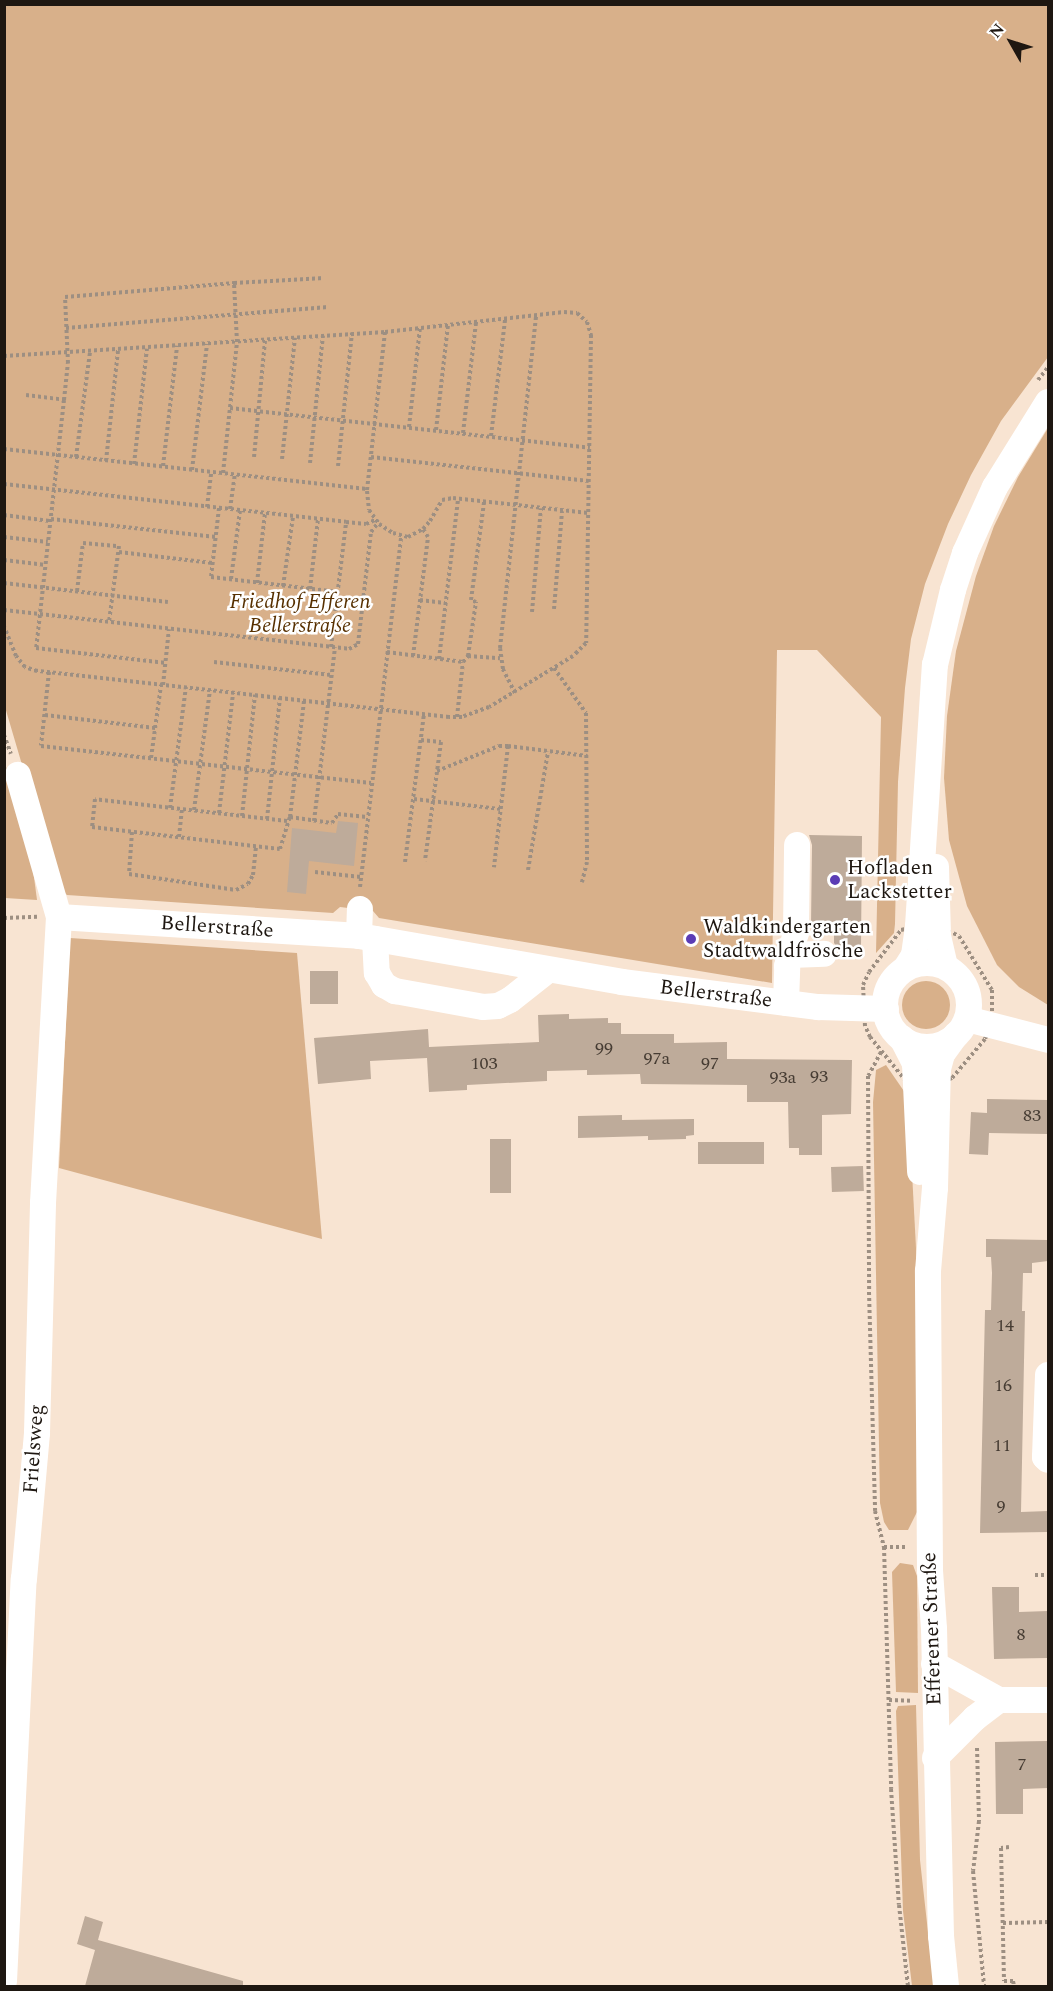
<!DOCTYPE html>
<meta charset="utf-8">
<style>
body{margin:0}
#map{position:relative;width:1053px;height:1991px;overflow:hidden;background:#f8e4d2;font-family:Spectral,serif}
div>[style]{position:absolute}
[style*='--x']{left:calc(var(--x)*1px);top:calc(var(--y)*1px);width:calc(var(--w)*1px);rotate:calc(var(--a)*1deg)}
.green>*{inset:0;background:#d8b08a}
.round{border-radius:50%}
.building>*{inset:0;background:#beab9a;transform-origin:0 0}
.path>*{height:4px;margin-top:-2px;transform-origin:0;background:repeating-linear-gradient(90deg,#9d8f82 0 3px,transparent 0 6px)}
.minor>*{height:26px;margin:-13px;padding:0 13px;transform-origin:13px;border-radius:13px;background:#fff}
.minor>.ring{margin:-13px;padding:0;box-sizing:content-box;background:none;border:26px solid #fff;border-radius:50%}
.dots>*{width:16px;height:16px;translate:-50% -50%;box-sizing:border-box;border:3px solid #fff;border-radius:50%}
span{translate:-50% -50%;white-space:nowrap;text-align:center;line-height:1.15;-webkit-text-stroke:5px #fff;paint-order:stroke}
.number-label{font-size:18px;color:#463c33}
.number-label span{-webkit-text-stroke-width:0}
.park-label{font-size:21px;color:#573000;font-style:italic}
.poi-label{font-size:21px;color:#1e1711}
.left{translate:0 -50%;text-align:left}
.street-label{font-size:21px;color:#1e1711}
.frame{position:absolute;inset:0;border:6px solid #1e1711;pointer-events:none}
.north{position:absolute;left:981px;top:12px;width:60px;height:60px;-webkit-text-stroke:4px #fff;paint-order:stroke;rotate:309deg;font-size:16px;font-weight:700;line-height:24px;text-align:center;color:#1e1711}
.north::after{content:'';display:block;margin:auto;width:21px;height:27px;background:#1e1711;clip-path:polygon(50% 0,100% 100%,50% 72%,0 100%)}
</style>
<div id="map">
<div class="green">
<i style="clip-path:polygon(4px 5px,1048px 5px,1048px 357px,1001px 421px,971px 475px,948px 524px,925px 584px,911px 639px,905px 688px,898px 782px,895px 924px,894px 933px,876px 953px,881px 717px,817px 650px,777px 650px,772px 983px,379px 918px,373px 911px,340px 907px,333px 913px,67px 895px,58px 887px,5px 707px)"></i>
<i style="clip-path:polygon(1048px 428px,1048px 1005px,1019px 987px,997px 965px,967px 906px,949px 840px,944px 778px,947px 716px,956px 651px,976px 576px,994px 526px,1018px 477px)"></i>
<i style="clip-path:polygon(4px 760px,30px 847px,37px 900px,5px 898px)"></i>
<i style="clip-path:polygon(70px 938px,297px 953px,322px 1239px,59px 1168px)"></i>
<i class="round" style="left:902px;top:981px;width:48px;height:48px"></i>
<i style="clip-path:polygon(886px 1065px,908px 1097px,916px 1248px,918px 1510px,908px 1530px,889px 1530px,884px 1522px,880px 1503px,873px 1102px,876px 1070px)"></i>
<i style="clip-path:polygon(900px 1563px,913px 1565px,917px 1576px,918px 1693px,896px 1692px,892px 1572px)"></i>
<i style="clip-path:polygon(916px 1705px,920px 1860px,934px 1986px,912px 1986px,903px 1911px,896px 1711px,898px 1706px)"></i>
</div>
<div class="building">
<i style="clip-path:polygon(338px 821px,358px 823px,354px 866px,309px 861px,306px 894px,287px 892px,292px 828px,336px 833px)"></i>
<i style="clip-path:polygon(809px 835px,862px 836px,861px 947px,837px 947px,834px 943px,834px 925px,811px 925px,812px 845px)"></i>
<i style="left:310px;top:971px;width:28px;height:33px"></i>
<i style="clip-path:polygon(569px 1014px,569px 1019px,608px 1018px,608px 1023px,621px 1023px,621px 1034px,674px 1034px,674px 1043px,727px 1042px,727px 1059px,852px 1060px,851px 1114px,822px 1115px,822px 1155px,799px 1155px,799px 1148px,789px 1148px,788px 1102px,747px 1102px,747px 1085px,641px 1084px,640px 1074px,587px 1075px,587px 1070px,547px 1071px,547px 1081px,467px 1085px,467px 1090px,429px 1092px,427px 1058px,370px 1061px,371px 1079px,318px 1084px,314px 1038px,428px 1029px,429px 1047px,539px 1042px,538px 1015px)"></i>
<i style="clip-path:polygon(987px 1099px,1048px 1100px,1048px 1134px,989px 1133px,988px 1155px,969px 1154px,971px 1112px,987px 1113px)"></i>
<i style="clip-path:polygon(622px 1115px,622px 1120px,694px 1119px,694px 1135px,686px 1136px,686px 1139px,648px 1140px,648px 1136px,578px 1138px,578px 1116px)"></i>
<i style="left:490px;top:1139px;width:21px;height:54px"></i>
<i style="left:698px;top:1142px;width:66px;height:22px"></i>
<i style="left:863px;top:1166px;width:25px;height:32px;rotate:88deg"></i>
<i style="clip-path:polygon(986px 1239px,1048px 1240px,1048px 1261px,1032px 1263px,1032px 1273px,1023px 1273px,1022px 1311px,1025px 1311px,1021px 1512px,1048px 1511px,1048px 1532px,980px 1533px,985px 1310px,991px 1310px,992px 1273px,991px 1257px,986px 1257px)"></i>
<i style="clip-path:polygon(992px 1587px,1019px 1587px,1019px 1612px,1048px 1611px,1048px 1658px,994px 1659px)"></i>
<i style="clip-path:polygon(1048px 1741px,1048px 1788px,1023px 1789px,1023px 1814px,996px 1814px,995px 1742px)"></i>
<i style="clip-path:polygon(85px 1916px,103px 1922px,98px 1940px,243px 1981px,243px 1986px,85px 1986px,95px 1950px,77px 1944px)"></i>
</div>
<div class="path">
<i style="--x:66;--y:328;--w:263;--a:-4.6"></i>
<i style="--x:385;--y:332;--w:160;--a:96.5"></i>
<i style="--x:367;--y:491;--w:19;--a:84"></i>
<i style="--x:369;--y:510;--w:17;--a:54"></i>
<i style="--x:379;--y:524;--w:17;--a:33"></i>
<i style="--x:393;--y:533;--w:16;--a:15"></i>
<i style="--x:408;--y:537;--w:17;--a:-28"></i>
<i style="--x:423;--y:529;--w:11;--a:-49"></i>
<i style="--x:430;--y:521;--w:24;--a:-60"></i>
<i style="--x:442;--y:500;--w:11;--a:-10"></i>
<i style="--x:453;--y:498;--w:136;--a:6.3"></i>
<i style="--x:4;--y:356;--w:382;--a:-3.6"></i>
<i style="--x:385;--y:332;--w:180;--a:-6.4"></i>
<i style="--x:564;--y:312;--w:13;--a:4"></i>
<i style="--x:577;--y:313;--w:13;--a:42"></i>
<i style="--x:587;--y:322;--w:14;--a:73"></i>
<i style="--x:591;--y:335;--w:308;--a:90.9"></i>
<i style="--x:586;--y:643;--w:18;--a:135"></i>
<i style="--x:573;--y:656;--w:98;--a:148.7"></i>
<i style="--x:489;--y:707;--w:29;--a:160"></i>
<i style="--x:462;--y:717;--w:13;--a:180"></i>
<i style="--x:449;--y:717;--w:415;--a:-173.6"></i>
<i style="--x:37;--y:671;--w:13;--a:-162"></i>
<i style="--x:25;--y:667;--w:14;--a:-129"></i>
<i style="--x:16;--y:656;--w:31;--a:-112"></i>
<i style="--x:1038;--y:380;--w:16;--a:-52"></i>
<i style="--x:26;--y:395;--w:38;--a:7"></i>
<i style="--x:64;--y:400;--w:250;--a:96.4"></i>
<i style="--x:36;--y:648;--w:131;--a:6.6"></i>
<i style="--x:64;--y:400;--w:37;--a:-84"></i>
<i style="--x:68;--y:363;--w:66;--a:-92.6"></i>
<i style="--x:65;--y:297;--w:170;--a:-4.7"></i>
<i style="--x:230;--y:408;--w:362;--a:6.3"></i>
<i style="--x:409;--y:427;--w:100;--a:-83.7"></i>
<i style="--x:436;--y:430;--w:106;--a:-83.5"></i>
<i style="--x:463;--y:433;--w:111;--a:-83.3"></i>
<i style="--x:491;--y:436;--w:117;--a:-83.1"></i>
<i style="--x:4;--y:449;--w:365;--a:6.3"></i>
<i style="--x:76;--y:457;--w:106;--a:-82.4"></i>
<i style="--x:254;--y:457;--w:118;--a:-84.6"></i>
<i style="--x:371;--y:457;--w:219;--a:6.3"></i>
<i style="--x:282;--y:459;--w:122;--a:-83.9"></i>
<i style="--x:106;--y:461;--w:112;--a:-83.8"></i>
<i style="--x:310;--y:463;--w:128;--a:-84.2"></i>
<i style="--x:134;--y:464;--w:116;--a:-83.6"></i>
<i style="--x:163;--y:466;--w:121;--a:-83.3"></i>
<i style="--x:338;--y:466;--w:134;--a:-84"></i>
<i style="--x:192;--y:470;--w:127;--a:-83.2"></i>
<i style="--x:223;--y:473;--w:132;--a:-83.9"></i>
<i style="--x:237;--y:342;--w:59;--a:-92.9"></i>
<i style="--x:234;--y:283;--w:90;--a:-3.2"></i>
<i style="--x:4;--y:484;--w:344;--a:6.3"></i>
<i style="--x:346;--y:522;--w:20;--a:6"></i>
<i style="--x:366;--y:524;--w:10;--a:-24"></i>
<i style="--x:207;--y:507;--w:35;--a:-83"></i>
<i style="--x:219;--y:508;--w:69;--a:96.6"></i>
<i style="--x:211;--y:577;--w:128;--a:6.7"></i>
<i style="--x:230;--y:509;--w:34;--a:-82"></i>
<i style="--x:4;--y:515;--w:46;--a:7.4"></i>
<i style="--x:51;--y:519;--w:166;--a:6.2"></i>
<i style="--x:4;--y:537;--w:44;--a:6.5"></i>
<i style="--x:119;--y:552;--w:94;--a:6.7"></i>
<i style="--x:4;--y:560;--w:42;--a:6.8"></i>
<i style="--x:231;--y:579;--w:69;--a:-82.5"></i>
<i style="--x:4;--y:583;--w:165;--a:6.6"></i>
<i style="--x:257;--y:583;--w:70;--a:-83.5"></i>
<i style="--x:283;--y:586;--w:70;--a:-81.8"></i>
<i style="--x:310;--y:589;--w:70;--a:-83.5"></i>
<i style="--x:77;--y:591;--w:48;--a:-82.9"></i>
<i style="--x:83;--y:543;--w:36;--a:5"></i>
<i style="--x:119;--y:546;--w:77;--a:97.5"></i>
<i style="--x:420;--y:600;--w:25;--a:7"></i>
<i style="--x:554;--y:609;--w:98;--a:-85.3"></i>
<i style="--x:4;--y:610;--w:347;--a:6.4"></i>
<i style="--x:349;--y:649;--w:10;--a:-29"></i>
<i style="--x:358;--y:644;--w:113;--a:-83.4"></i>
<i style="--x:371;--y:532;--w:11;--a:-52"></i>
<i style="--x:532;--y:612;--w:104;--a:-85.1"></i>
<i style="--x:331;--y:647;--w:125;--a:-83.1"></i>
<i style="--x:387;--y:652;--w:77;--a:7.5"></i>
<i style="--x:463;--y:662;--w:8;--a:-50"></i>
<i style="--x:468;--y:656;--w:32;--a:4"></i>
<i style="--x:413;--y:656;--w:120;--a:-82.8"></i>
<i style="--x:428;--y:537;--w:9;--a:-122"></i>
<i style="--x:468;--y:656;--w:55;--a:-81.6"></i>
<i style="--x:476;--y:602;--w:5;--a:-158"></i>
<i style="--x:471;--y:600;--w:99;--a:-82.4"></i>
<i style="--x:439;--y:659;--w:161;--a:-83.2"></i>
<i style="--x:214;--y:662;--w:118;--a:6.3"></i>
<i style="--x:554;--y:668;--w:55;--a:54.6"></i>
<i style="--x:586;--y:713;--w:149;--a:89.6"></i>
<i style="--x:587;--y:862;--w:21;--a:104"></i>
<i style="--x:49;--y:672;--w:74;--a:96.2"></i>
<i style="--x:41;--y:746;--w:332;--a:6.4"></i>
<i style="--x:163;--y:685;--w:56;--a:-83.9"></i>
<i style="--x:515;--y:693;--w:27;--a:-117"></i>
<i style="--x:503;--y:669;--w:21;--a:-98"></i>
<i style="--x:500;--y:648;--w:335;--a:-83.8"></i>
<i style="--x:45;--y:715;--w:111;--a:6.7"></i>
<i style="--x:457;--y:717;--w:55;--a:-83.8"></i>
<i style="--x:4;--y:735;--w:20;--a:70"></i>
<i style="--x:421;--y:740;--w:20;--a:6"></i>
<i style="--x:441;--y:742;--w:120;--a:97.7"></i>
<i style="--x:508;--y:746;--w:80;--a:7.2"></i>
<i style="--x:151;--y:758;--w:74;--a:-82.2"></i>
<i style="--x:437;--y:771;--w:67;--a:-22"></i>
<i style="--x:499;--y:746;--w:9;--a:0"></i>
<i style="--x:508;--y:746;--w:122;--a:96.6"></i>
<i style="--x:414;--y:799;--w:88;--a:6.6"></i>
<i style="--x:170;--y:808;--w:122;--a:-82.5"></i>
<i style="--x:194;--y:810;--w:121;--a:-82.4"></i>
<i style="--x:219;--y:813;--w:121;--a:-83.3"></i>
<i style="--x:242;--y:816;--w:122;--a:-83.9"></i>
<i style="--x:290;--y:817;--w:42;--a:8.1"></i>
<i style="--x:332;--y:823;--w:11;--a:-56"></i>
<i style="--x:338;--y:814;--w:29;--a:6"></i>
<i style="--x:267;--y:819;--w:122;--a:-83.9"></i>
<i style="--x:287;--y:821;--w:193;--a:-173.5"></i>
<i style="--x:95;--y:799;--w:28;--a:96"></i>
<i style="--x:92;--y:827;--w:189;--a:6.7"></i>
<i style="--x:280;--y:849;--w:34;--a:-73"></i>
<i style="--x:290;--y:817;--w:117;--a:-83.1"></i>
<i style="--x:314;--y:821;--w:175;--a:-83.1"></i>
<i style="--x:132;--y:832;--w:42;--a:94.1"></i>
<i style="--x:129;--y:874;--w:108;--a:8.5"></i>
<i style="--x:236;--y:890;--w:13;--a:-27"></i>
<i style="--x:248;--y:884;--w:10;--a:-61"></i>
<i style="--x:253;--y:875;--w:28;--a:-84"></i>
<i style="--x:179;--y:837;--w:28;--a:-84"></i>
<i style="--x:405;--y:862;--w:149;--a:-82.7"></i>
<i style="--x:528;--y:870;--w:120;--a:-80.4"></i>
<i style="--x:315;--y:872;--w:46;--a:6.2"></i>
<i style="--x:360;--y:887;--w:353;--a:-83.3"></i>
<i style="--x:4;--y:918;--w:33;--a:-2"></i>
<i style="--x:918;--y:926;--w:19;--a:0"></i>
<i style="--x:937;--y:926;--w:24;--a:24"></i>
<i style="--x:959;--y:936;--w:63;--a:58.6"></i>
<i style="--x:992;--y:990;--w:35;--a:90"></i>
<i style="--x:992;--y:1025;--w:16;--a:117"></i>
<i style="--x:985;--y:1039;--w:51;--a:130.2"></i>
<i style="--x:952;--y:1078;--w:17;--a:155"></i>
<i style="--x:937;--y:1085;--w:23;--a:-178"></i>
<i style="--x:914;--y:1084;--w:9;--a:-159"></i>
<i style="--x:906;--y:1081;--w:57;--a:-129.3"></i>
<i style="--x:870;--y:1037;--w:12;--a:-114"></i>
<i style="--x:865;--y:1026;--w:41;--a:-92.8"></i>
<i style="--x:863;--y:985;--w:14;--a:-65"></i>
<i style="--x:869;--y:972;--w:53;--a:-52.7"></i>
<i style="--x:901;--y:930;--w:17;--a:-13"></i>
<i style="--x:881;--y:1052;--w:27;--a:118"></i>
<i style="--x:868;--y:1076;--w:216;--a:89.7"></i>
<i style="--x:869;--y:1292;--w:219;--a:88.4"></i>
<i style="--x:875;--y:1511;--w:37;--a:76"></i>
<i style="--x:884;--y:1547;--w:242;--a:88.3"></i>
<i style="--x:891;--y:1789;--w:116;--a:86.1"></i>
<i style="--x:899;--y:1905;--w:81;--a:83.7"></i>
<i style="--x:884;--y:1547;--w:23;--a:0"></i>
<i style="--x:1035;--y:1575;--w:13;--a:0"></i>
<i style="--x:889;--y:1700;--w:23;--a:2"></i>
<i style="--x:977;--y:1748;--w:73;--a:88.4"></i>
<i style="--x:979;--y:1821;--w:50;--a:96.8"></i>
<i style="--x:973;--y:1871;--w:116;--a:84.5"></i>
<i style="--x:1009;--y:1847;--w:8;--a:173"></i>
<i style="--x:1001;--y:1848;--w:133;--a:88.7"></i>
<i style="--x:1004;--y:1981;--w:9;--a:0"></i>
<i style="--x:1013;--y:1981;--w:5;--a:79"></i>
<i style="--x:1003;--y:1923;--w:45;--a:-1.3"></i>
</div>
<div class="minor">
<i style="--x:936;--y:867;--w:69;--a:88.3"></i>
<i style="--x:938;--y:936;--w:31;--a:77"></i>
<i style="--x:59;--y:917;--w:301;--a:3.6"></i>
<i style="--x:359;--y:936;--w:267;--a:9.9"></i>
<i style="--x:622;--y:982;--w:198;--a:7.3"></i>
<i style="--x:818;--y:1007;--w:68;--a:1.7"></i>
<i style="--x:359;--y:936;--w:27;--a:-88"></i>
<i style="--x:375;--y:939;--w:34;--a:87"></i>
<i style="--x:377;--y:973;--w:14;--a:60"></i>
<i style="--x:384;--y:985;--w:13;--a:29"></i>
<i style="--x:395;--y:991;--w:89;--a:10.3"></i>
<i style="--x:483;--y:1007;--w:15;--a:-4"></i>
<i style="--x:498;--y:1006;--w:13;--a:-27"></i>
<i style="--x:510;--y:1000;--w:48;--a:-38.3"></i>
<i style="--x:790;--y:955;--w:34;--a:-2"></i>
<i class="ring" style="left:885px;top:963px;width:58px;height:58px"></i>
<i style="--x:906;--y:968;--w:15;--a:-58"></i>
<i style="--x:914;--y:955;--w:29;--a:-82"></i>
<i style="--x:918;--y:926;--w:262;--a:-86.3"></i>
<i style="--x:935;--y:665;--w:77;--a:-76.5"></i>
<i style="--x:953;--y:590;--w:39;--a:-72"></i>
<i style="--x:965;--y:553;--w:72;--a:-65.6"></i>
<i style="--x:995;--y:487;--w:100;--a:-58.1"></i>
<i style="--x:786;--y:1003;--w:37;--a:-88"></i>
<i style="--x:787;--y:966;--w:34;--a:-75"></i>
<i style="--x:796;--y:933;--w:88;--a:-89.3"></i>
<i style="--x:967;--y:1019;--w:84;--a:14.5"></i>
<i style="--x:902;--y:1038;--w:29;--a:63"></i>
<i style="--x:915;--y:1064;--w:108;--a:87.3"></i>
<i style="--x:1048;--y:1375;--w:82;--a:92.1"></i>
<i style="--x:1045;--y:1457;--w:4;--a:45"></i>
<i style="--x:934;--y:1664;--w:74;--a:29"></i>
<i style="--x:999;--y:1700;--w:49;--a:0"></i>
<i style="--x:935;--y:1758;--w:57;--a:-45"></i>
<i style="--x:975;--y:1718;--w:30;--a:-37"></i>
<i style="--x:4;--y:1981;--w:402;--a:-87.2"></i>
<i style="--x:24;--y:1579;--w:147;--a:-84.9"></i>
<i style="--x:37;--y:1433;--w:230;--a:-88.5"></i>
<i style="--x:43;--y:1203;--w:286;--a:-86.8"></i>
<i style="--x:59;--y:917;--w:148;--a:-106.1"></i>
<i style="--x:946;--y:1986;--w:50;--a:-95.7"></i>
<i style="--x:941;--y:1936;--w:307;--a:-91.3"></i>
<i style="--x:934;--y:1629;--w:59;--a:-93.9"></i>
<i style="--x:930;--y:1570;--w:299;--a:-90.4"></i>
<i style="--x:928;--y:1271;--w:83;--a:-85.2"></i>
<i style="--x:935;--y:1188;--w:119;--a:-88.6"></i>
<i style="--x:938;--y:1069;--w:16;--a:-75"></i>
<i style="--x:942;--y:1054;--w:24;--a:-54"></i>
</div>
<div class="dots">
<i style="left:835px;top:880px;background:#5b3cb5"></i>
<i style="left:691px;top:939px;background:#5b3cb5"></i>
</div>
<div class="number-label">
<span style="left:604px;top:1049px">99</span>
<span style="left:657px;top:1059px">97a</span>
<span style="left:484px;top:1064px">103</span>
<span style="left:710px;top:1064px">97</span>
<span style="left:819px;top:1077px">93</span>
<span style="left:783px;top:1078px">93a</span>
<span style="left:1032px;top:1116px">83</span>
<span style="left:1005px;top:1326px">14</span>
<span style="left:1003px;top:1386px">16</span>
<span style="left:1002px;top:1446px">11</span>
<span style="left:1001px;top:1507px">9</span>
<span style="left:1021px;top:1635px">8</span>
<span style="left:1022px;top:1765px">7</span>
</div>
<div class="park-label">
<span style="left:300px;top:614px">Friedhof Efferen<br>Bellerstraße</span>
</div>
<div class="poi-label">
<span class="left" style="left:847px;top:880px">Hofladen<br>Lackstetter</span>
<span class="left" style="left:703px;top:939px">Waldkindergarten<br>Stadtwaldfrösche</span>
</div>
<div class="street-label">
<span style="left:217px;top:927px;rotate:4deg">Bellerstraße</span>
<span style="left:716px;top:994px;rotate:7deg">Bellerstraße</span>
<span style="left:34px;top:1449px;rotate:-86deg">Frielsweg</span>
<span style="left:932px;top:1629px;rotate:-92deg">Efferener Straße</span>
</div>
<div class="frame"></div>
<div class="north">N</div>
</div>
